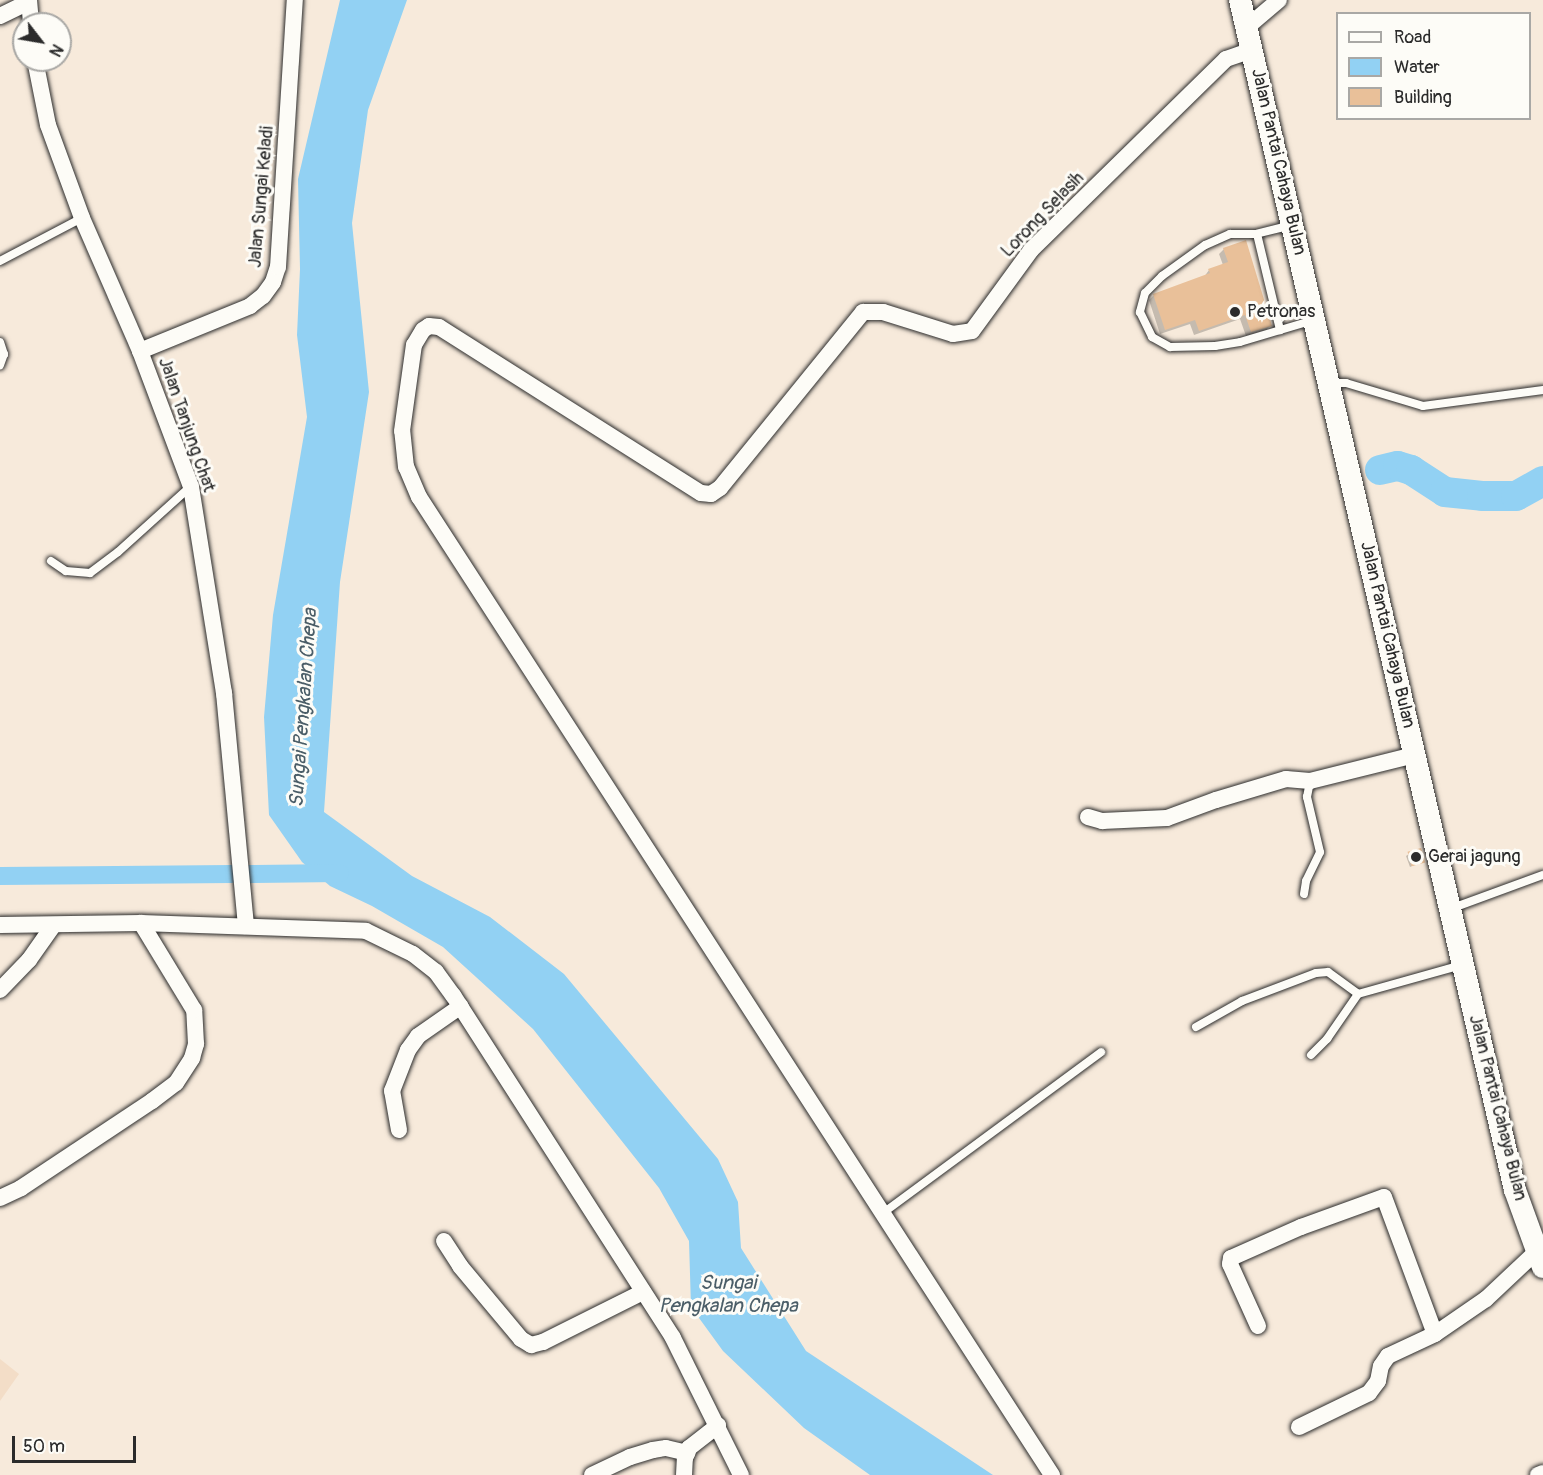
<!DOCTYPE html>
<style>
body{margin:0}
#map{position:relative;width:1543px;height:1475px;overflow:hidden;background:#f7eadb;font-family:Pangolin,sans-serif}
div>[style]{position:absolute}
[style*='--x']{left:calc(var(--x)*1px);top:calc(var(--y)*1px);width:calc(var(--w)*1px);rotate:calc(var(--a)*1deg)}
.built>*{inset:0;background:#f3ddc7}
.water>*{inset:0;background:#92d1f3}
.shadow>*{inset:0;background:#0003}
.canal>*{height:18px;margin:-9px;padding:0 9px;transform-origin:9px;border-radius:9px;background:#92d1f3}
.river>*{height:30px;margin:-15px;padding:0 15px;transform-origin:15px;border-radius:15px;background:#92d1f3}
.building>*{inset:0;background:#e9c099;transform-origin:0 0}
.roads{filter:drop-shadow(0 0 2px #2b2b2b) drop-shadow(0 0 2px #2b2b2b)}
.service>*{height:8px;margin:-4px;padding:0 4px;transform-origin:4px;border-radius:4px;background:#fdfcf7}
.minor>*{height:16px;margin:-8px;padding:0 8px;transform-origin:8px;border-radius:8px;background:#fdfcf7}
.secondary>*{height:22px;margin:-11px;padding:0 11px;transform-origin:11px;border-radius:11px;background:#fdfcf7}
.dots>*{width:16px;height:16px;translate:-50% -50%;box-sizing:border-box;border:3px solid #fdfcf7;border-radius:50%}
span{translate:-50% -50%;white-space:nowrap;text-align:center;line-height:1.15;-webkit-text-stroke:6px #fdfcf7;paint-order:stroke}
.street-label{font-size:18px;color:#2b2b2b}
.poi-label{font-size:18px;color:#2b2b2b}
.left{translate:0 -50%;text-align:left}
.water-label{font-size:20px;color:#4a5d67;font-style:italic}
.legend{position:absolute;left:1336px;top:12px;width:195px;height:108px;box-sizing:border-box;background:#fdfcf7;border:2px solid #a9a8a5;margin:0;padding:8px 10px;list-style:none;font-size:18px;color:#2b2b2b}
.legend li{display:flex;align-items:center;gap:12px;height:30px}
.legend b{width:30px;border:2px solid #a9a8a5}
.north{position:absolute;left:12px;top:12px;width:60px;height:60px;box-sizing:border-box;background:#fdfcf7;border:2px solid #a9a8a5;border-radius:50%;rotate:121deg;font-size:16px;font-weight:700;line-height:24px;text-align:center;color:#2b2b2b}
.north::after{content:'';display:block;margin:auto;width:21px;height:27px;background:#2b2b2b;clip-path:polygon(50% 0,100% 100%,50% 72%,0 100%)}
.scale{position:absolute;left:12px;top:1436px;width:124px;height:27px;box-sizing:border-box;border:3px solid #2b2b2b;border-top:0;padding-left:8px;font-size:18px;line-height:21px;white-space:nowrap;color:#2b2b2b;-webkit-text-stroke:4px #fdfcf7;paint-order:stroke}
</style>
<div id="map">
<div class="built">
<i style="clip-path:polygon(0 1359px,19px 1374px,0 1401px)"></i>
</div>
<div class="water">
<i style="clip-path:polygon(340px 0,407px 0,368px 110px,352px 223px,369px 392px,340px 582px,324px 812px,412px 876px,490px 917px,564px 974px,718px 1159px,738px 1202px,741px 1248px,806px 1351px,993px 1475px,870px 1475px,804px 1428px,723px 1351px,691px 1307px,689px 1241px,659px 1188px,533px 1029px,443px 947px,372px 906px,330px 886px,302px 862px,269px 815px,264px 717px,273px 615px,307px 417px,297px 335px,300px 269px,298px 179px)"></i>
</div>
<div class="shadow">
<i style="clip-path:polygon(1224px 249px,1271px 325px,1266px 330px,1246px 336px,1240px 319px,1194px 335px,1190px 324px,1160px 334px,1149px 300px,1154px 295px,1204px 277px,1209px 270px,1223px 265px,1219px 254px)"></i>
<i style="clip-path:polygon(1409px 854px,1423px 861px,1410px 867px,1406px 856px)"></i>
</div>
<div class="canal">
<i style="--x:250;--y:874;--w:90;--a:-0.6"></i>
<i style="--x:0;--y:876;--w:232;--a:-0.5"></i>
</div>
<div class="river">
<i style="--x:1380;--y:470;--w:18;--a:-13"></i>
<i style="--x:1398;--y:466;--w:14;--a:17"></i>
<i style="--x:1411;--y:470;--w:40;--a:32.9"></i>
<i style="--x:1445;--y:492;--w:37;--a:6"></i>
<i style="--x:1482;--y:496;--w:34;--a:0"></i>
<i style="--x:1516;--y:496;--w:31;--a:-29"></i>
</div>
<div class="building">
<i style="clip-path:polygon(1246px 240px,1272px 326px,1251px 332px,1245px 315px,1199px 331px,1195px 320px,1165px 330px,1153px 294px,1210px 273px,1208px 269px,1228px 262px,1223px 248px)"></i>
<i style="left:1421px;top:848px;width:15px;height:14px;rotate:74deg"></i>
</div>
<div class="roads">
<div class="service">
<i style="--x:1292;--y:225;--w:36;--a:166"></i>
<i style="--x:1257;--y:234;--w:27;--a:180"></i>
<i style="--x:1230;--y:234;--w:27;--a:156"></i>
<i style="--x:1205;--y:245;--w:53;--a:144.2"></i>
<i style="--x:1162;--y:276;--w:24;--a:135"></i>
<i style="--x:1145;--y:293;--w:20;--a:105"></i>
<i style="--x:1140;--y:312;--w:28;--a:64"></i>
<i style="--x:1152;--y:337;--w:21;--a:29"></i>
<i style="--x:1170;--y:347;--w:45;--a:-1.3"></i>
<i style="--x:1215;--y:346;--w:25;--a:-9"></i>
<i style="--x:1240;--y:342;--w:77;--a:-16.6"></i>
<i style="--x:1257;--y:234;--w:99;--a:76.5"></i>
<i style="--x:0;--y:261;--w:93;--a:-27.7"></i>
<i style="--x:0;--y:342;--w:13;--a:72"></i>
<i style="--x:4;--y:354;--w:12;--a:110"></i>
<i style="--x:1329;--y:383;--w:17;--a:0"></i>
<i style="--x:1346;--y:383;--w:80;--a:16.6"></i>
<i style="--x:1423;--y:406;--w:121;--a:-7.6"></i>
<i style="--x:51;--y:561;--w:18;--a:34"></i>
<i style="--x:66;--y:571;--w:24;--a:5"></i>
<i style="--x:90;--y:573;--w:35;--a:-37"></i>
<i style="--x:118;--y:552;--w:97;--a:-42.1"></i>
<i style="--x:1304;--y:894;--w:13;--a:-81"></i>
<i style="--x:1306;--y:881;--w:32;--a:-64"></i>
<i style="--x:1320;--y:852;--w:57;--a:-103.3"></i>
<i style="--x:1307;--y:797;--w:16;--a:-79"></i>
<i style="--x:1450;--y:909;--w:99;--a:-20.1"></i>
<i style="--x:1196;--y:1027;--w:53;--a:-29.5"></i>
<i style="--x:1242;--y:1001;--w:79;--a:-20.7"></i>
<i style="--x:1316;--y:973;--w:12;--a:-5"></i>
<i style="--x:1328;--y:972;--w:37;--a:36"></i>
<i style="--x:1311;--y:1055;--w:23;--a:-45"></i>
<i style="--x:1327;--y:1039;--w:55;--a:-55.4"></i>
<i style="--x:1358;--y:994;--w:108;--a:-15.6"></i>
<i style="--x:883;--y:1213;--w:271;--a:-36.4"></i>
</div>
<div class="minor">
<i style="--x:29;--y:0;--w:24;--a:85"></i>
<i style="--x:0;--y:16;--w:32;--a:-26"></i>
<i style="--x:1246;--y:28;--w:43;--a:-40.3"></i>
<i style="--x:35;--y:60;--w:66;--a:78.7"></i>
<i style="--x:48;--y:125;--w:99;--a:69.9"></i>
<i style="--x:82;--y:218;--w:145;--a:66.4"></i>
<i style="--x:140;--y:351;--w:145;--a:69.4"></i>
<i style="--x:191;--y:487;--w:209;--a:80.9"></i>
<i style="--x:224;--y:693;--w:234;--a:84.6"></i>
<i style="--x:140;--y:351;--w:119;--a:-22.2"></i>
<i style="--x:250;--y:306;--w:16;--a:-38"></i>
<i style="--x:263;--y:296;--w:17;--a:-54"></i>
<i style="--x:273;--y:282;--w:16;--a:-72"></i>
<i style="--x:278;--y:267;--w:268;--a:-86.4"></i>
<i style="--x:1088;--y:817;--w:15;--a:16"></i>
<i style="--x:1102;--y:821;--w:65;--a:-2.6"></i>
<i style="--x:1167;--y:818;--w:52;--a:-20.2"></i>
<i style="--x:1216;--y:800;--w:73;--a:-16.7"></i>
<i style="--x:1286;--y:779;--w:24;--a:5"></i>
<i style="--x:1310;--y:781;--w:107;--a:-14"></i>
<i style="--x:0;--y:925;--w:141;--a:-0.8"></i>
<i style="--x:141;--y:923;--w:225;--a:2"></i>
<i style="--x:366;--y:931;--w:52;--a:26.1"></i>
<i style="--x:413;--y:954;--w:29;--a:38"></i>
<i style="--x:436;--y:972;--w:29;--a:54"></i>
<i style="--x:453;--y:995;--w:407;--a:57.3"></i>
<i style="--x:673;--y:1338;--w:153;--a:63.6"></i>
<i style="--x:0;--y:990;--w:42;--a:-46"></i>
<i style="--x:29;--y:960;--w:42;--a:-54.8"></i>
<i style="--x:399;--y:1130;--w:40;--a:-100"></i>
<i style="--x:392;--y:1091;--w:44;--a:-68.7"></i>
<i style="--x:408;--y:1050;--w:17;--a:-54"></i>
<i style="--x:418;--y:1036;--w:52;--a:-34.9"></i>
<i style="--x:0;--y:1198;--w:23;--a:-25"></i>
<i style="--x:21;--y:1188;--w:157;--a:-33.6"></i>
<i style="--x:152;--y:1101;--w:30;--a:-37"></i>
<i style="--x:176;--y:1083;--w:30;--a:-57"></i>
<i style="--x:192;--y:1058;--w:15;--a:-74"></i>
<i style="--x:196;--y:1044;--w:34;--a:-93"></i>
<i style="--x:194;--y:1010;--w:102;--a:-121.3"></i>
<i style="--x:444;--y:1241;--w:30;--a:57"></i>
<i style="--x:460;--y:1266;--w:95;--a:50.1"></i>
<i style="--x:521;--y:1339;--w:12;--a:31"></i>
<i style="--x:531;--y:1345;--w:12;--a:-14"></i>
<i style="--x:543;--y:1342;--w:112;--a:-26.6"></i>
<i style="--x:1258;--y:1326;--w:68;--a:-114.3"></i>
<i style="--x:1230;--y:1264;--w:6;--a:-81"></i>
<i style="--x:1231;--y:1258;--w:77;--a:-23.9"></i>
<i style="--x:1301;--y:1227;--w:88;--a:-19.9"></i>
<i style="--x:1384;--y:1197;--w:146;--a:69.6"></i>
<i style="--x:1299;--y:1427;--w:78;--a:-25.9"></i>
<i style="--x:1369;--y:1393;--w:15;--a:-53"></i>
<i style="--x:1378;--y:1381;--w:15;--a:-79"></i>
<i style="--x:1381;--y:1366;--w:12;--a:-55"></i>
<i style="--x:1388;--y:1356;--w:52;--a:-25.1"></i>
<i style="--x:1435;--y:1334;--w:62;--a:-34.5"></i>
<i style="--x:1486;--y:1299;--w:69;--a:-43.2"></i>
<i style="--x:592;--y:1475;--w:42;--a:-25.3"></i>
<i style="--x:630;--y:1457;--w:24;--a:-17"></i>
<i style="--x:653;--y:1450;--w:13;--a:-9"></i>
<i style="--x:666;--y:1448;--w:22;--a:13"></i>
<i style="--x:684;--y:1475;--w:17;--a:-87"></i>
<i style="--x:685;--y:1458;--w:11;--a:-68"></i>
<i style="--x:689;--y:1448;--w:37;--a:-38"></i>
<i style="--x:1052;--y:1475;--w:1165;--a:-122.91"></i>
<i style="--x:419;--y:497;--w:33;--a:-113"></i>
<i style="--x:406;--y:467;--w:36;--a:-96"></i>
<i style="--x:402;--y:431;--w:87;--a:-82.1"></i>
<i style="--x:414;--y:345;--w:17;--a:-59"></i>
<i style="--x:423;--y:330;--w:7;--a:-34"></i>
<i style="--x:429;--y:326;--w:10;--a:6"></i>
<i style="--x:439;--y:327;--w:310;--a:32.4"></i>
<i style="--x:701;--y:493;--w:10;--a:6"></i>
<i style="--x:711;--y:494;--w:11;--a:-34"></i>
<i style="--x:720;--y:488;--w:227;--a:-50.9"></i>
<i style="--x:863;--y:312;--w:20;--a:0"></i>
<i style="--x:883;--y:312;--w:73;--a:17.4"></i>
<i style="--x:953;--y:334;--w:19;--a:-9"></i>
<i style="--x:972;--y:331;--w:100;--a:-53.9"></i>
<i style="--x:1031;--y:250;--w:273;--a:-44.4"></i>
<i style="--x:1226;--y:59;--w:28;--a:-19"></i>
<i style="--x:1538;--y:1475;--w:5;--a:-22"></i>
</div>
<div class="secondary">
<i style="--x:1240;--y:0;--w:1221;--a:76.99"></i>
<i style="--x:1515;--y:1190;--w:82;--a:70"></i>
</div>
</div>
<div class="dots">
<i style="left:1235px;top:312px;background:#2b2b2b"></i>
<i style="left:1416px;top:857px;background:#2b2b2b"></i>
</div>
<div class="street-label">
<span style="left:1278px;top:162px;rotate:77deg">Jalan Pantai Cahaya Bulan</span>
<span style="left:262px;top:197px;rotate:-85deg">Jalan Sungai Keladi</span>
<span style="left:1043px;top:215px;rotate:-46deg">Lorong Selasih</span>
<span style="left:186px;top:425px;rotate:71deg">Jalan Tanjung Chat</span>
<span style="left:1387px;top:635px;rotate:77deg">Jalan Pantai Cahaya Bulan</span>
<span style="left:1497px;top:1108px;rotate:76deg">Jalan Pantai Cahaya Bulan</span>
</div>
<div class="poi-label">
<span class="left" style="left:1247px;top:312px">Petronas</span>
<span class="left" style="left:1428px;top:857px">Gerai jagung</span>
</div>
<div class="water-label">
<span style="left:303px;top:708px;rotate:-86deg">Sungai Pengkalan Chepa</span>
<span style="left:728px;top:1294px">Sungai<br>Pengkalan Chepa</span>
</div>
<ul class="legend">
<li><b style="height:8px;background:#fdfcf7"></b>Road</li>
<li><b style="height:16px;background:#92d1f3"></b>Water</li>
<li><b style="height:16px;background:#e9c099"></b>Building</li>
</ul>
<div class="north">N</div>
<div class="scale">50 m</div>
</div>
